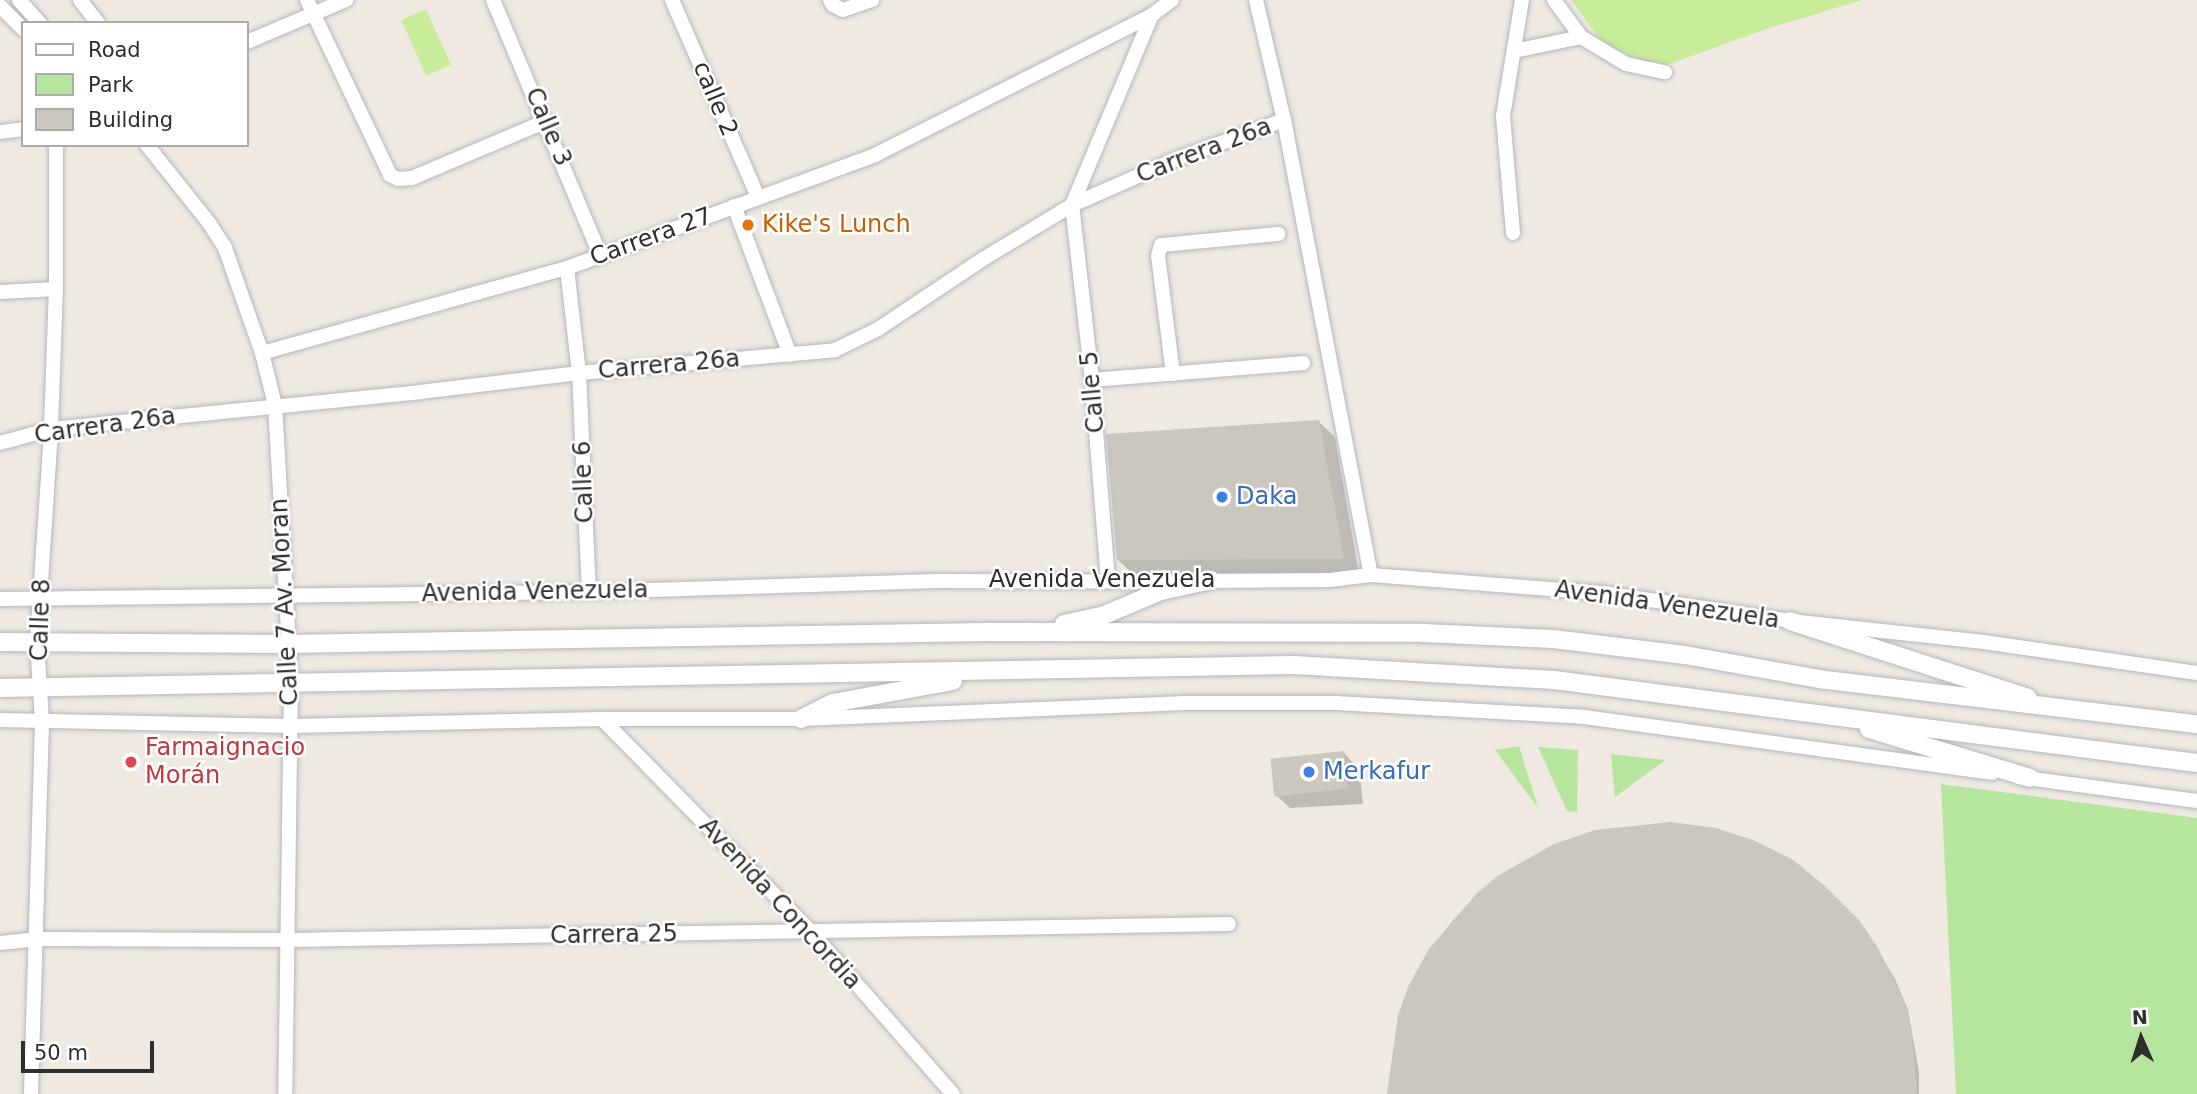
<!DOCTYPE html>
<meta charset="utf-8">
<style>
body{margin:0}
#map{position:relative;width:2197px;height:1094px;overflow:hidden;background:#efe9e1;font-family:"DejaVu Sans",sans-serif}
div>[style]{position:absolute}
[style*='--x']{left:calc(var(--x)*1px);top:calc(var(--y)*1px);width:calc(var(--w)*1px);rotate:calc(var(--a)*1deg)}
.green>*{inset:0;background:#b6e59e}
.pitch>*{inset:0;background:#c9ec9a;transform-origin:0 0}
.shadow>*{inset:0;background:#0003}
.building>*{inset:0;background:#cbc7bf;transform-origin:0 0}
.roads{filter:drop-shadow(0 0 2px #b4b7c1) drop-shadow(0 0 2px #b4b7c1)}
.minor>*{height:14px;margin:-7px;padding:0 7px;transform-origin:7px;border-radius:7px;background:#fff}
.tertiary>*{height:18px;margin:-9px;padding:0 9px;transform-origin:9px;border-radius:9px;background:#fff}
.dots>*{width:19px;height:19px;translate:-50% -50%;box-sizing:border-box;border:4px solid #fff;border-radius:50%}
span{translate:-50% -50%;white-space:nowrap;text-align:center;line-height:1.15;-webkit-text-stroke:5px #fff;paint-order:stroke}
.street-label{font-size:24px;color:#2e2e2e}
.food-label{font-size:24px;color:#c56008}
.left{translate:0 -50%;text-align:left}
.shop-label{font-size:24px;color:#366cbe}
.health-label{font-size:24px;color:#be3a42}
.legend{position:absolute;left:21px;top:21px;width:228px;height:126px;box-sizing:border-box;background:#fff;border:2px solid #ababab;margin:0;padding:9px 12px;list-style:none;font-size:21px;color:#2e2e2e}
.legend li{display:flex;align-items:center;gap:14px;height:35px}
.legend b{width:35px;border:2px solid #ababab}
.north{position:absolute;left:2106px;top:1003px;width:70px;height:70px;-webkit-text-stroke:5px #fff;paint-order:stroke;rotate:357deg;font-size:19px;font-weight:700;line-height:28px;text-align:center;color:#2e2e2e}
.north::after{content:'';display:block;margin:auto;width:24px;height:32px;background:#2e2e2e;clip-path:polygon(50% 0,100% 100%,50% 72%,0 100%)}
.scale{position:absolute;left:21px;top:1041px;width:133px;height:32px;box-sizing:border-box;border:4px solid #2e2e2e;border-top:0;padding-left:9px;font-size:21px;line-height:24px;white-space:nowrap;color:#2e2e2e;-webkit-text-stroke:5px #fff;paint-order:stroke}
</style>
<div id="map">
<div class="green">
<i style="clip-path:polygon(1519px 746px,1538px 808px,1495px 750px)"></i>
<i style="clip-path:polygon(1538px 747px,1578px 750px,1577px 812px,1567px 811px)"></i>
<i style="clip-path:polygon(1611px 754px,1665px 760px,1615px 797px)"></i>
<i style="clip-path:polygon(1941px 784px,2197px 818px,2197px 1094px,1956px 1094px)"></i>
</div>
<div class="pitch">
<i style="clip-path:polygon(1571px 0,1862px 0,1766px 29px,1667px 65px,1636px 59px,1603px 43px)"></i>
<i style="left:426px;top:9px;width:61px;height:27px;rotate:66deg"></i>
</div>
<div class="shadow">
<i style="clip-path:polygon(1319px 422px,1335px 437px,1359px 574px,1134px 575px,1118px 560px)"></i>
<i style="clip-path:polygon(1344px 753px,1359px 769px,1363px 804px,1290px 808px,1274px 793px)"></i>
<i style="clip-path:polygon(1500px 876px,1863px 927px,1895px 979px,1908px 1010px,1919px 1072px,1919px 1094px,1389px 1094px,1400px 1015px,1430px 950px,1454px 919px)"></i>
</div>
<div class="building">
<i style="clip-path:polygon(1319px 420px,1344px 559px,1117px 560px,1106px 434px)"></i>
<i style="left:1344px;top:751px;width:38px;height:74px;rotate:84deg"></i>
<i style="clip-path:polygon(1671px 822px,1716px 828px,1753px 840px,1792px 859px,1825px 886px,1860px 921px,1878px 948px,1906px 1005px,1912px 1035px,1917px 1094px,1387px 1094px,1398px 1015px,1409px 985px,1429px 949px,1477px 893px,1499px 875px,1554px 844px,1595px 830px)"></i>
</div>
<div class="roads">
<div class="minor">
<i style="--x:19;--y:0;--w:31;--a:48"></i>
<i style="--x:80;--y:0;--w:29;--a:52"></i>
<i style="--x:307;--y:0;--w:194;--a:64.6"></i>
<i style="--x:390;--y:175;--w:9;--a:27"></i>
<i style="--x:398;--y:179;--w:14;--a:-4"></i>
<i style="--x:412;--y:178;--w:146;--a:-23"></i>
<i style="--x:493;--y:0;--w:277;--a:67.2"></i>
<i style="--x:672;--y:0;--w:215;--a:66.4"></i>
<i style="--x:830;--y:0;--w:6;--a:59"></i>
<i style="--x:833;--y:5;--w:11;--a:27"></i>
<i style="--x:843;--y:10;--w:31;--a:-19"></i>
<i style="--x:1256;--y:0;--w:123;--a:76.9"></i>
<i style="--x:1284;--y:120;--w:463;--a:79.2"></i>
<i style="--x:1554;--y:0;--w:46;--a:53.9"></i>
<i style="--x:1581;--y:37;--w:52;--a:31"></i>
<i style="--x:1626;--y:64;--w:40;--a:12"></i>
<i style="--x:0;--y:6;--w:33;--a:45"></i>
<i style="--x:247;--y:42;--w:108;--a:-23"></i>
<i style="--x:1514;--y:51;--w:68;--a:-11.8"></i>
<i style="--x:0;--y:132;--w:23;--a:-7"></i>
<i style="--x:147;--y:145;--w:100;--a:51.5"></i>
<i style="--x:209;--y:223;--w:30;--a:57"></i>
<i style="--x:225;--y:248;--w:111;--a:70.6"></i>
<i style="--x:262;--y:353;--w:54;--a:76"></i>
<i style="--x:275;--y:405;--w:279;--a:86.7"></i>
<i style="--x:291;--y:684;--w:410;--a:90.8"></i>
<i style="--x:734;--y:206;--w:159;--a:69.4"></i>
<i style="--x:1513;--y:233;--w:117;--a:-94.9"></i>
<i style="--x:1503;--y:116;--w:118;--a:-80.7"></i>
<i style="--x:567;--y:268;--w:106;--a:83.5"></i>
<i style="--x:579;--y:373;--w:219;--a:87.4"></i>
<i style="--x:0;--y:292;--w:56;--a:-3.1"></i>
<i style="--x:262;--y:353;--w:317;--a:-15.6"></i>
<i style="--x:567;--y:268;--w:328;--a:-20.1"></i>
<i style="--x:875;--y:155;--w:310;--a:-26.8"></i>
<i style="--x:1152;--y:15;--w:25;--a:-37"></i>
<i style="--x:1173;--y:374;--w:119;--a:-97.2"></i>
<i style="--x:1158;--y:256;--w:11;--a:-75"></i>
<i style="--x:1161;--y:245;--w:118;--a:-5.4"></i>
<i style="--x:1092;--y:380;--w:212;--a:-4.6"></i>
<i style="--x:0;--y:443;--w:53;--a:-15.4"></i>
<i style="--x:51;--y:429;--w:371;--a:-5.7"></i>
<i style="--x:420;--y:392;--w:160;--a:-6.8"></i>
<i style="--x:579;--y:373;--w:257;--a:-5.1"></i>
<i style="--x:835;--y:350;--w:48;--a:-26"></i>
<i style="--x:878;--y:329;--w:126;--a:-33.7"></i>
<i style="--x:983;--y:259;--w:104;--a:-31.2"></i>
<i style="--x:1072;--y:205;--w:115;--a:-23.7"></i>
<i style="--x:1177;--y:159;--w:114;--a:-20"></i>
<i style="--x:1108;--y:580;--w:201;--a:-94.6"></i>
<i style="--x:1092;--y:380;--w:176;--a:-96.5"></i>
<i style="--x:1072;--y:205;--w:206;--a:-67.2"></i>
<i style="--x:1200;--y:581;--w:130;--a:-0.4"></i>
<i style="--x:1330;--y:580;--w:41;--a:-7"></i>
<i style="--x:1371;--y:575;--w:240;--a:4.5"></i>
<i style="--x:1610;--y:594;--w:182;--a:8.5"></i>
<i style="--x:1790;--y:621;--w:195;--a:6.2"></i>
<i style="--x:1984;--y:642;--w:215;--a:8.3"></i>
<i style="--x:0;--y:599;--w:589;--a:-0.68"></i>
<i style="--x:589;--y:592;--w:355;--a:-1.8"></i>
<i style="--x:944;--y:581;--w:236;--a:0.2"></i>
<i style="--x:602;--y:719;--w:298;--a:45.5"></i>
<i style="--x:811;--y:932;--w:215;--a:48.8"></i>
<i style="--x:0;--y:720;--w:291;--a:1.2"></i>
<i style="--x:291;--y:726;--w:311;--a:-1.3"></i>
<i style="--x:602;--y:719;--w:199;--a:0"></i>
<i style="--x:801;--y:719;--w:384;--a:-2.4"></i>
<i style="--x:1185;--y:703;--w:151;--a:0"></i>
<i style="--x:1336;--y:703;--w:248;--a:3.2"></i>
<i style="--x:1584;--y:717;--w:412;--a:7.8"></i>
<i style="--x:2019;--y:777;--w:180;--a:7.7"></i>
<i style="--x:0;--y:943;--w:36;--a:-6"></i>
<i style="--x:36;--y:939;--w:251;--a:0.2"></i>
<i style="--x:287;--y:940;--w:942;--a:-0.97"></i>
<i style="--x:31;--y:1094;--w:374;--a:-88.3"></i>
<i style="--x:42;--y:720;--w:78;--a:-93.7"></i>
<i style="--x:37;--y:642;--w:213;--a:-86.2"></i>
<i style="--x:51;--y:429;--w:140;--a:-88"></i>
<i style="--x:56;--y:289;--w:144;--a:-90"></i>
</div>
<div class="tertiary">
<i style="--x:1790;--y:621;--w:250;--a:17.9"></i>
<i style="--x:1064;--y:624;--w:39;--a:-12"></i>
<i style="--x:1102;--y:616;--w:64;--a:-23"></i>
<i style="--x:1161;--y:591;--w:51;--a:-12.4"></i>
<i style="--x:0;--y:642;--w:287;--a:0.4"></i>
<i style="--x:287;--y:644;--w:696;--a:-0.99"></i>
<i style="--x:983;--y:632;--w:440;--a:0.1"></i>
<i style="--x:1423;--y:633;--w:130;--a:2.6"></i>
<i style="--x:1553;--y:639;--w:133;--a:6.9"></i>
<i style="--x:1685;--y:655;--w:143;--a:10.1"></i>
<i style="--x:1826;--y:680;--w:374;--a:6.8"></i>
<i style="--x:0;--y:688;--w:1294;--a:-1.02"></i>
<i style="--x:1294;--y:665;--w:260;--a:3.3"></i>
<i style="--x:1554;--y:680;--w:648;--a:7.36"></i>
<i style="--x:801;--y:719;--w:36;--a:-27"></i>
<i style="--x:833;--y:703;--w:122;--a:-10.4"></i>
<i style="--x:1869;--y:729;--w:168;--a:16.9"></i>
</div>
</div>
<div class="dots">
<i style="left:748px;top:225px;background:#e8710a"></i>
<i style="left:1222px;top:497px;background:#3f7fe0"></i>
<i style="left:131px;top:762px;background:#e0444e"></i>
<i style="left:1309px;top:772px;background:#3f7fe0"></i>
</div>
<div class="street-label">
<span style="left:715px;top:99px;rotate:67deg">calle 2</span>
<span style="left:548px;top:127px;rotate:67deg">Calle 3</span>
<span style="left:1204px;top:151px;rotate:-21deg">Carrera 26a</span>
<span style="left:651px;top:237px;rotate:-20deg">Carrera 27</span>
<span style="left:669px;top:365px;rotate:-5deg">Carrera 26a</span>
<span style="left:1093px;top:392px;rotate:-95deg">Calle 5</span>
<span style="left:105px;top:426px;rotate:-8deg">Carrera 26a</span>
<span style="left:584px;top:482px;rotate:-92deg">Calle 6</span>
<span style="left:1102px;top:580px">Avenida Venezuela</span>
<span style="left:535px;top:592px;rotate:-1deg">Avenida Venezuela</span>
<span style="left:285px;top:602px;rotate:-93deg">Calle 7 Av. Moran</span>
<span style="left:1667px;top:605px;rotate:8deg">Avenida Venezuela</span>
<span style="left:41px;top:620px;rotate:-88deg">Calle 8</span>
<span style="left:780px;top:904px;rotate:47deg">Avenida Concordia</span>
<span style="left:614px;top:935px;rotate:-1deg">Carrera 25</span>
</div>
<div class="food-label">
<span class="left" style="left:762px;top:225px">Kike's Lunch</span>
</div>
<div class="shop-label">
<span class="left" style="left:1236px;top:497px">Daka</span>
<span class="left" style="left:1323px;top:772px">Merkafur</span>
</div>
<div class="health-label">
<span class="left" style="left:145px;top:762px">Farmaignacio<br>Morán</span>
</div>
<ul class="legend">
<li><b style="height:9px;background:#fff"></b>Road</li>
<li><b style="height:19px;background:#b6e59e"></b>Park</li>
<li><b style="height:19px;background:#cbc7bf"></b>Building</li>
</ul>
<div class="north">N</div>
<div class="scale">50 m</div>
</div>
